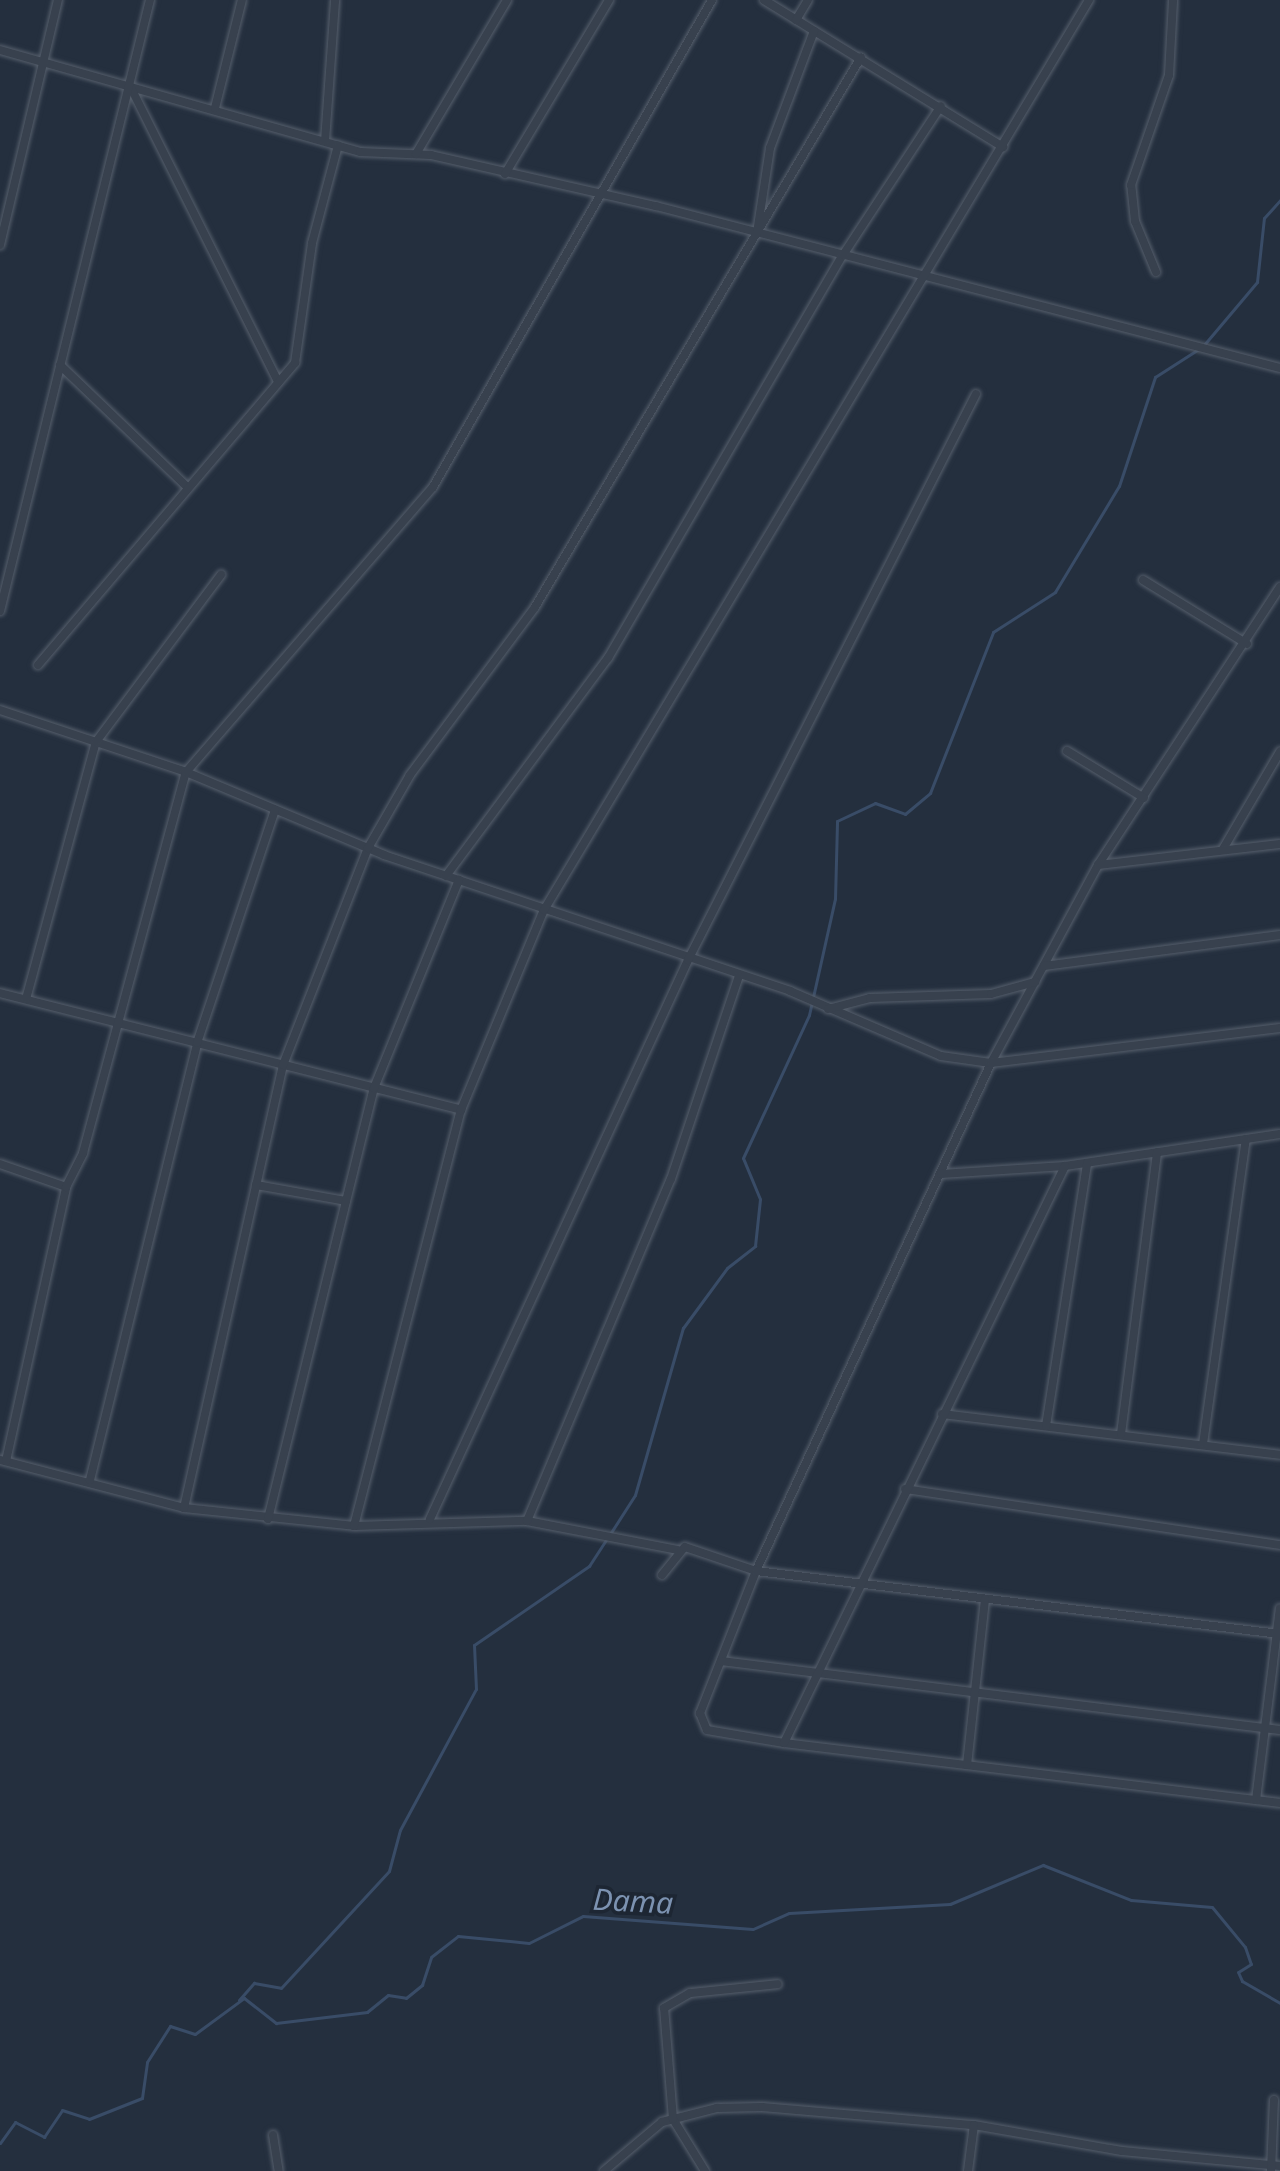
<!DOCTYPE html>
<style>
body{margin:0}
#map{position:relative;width:1280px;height:2171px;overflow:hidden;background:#242f3e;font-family:"Noto Sans",sans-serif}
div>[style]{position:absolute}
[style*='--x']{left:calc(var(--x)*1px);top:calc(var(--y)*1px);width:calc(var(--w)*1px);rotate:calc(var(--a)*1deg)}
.stream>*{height:3px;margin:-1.5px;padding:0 1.5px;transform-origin:1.5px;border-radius:1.5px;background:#394c67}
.roads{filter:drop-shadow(0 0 2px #565f6c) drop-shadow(0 0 2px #565f6c)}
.street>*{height:8px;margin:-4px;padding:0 4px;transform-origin:4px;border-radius:4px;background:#38414e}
span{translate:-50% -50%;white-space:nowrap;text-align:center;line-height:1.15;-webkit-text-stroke:7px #1d2633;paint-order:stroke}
.water-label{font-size:30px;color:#7c92b1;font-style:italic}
</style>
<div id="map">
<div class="stream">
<i style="--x:1203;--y:346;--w:84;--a:-49.8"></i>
<i style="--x:1257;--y:282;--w:64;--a:-83.8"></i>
<i style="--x:1264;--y:218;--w:24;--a:-48"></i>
<i style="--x:610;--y:1534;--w:46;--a:-57.3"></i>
<i style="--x:635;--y:1495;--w:174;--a:-74"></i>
<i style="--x:683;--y:1328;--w:74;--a:-53.7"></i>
<i style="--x:727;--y:1268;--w:36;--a:-38"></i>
<i style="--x:755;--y:1246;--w:47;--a:-83.9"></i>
<i style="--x:760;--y:1199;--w:44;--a:-112.5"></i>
<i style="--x:743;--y:1158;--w:157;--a:-65.2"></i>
<i style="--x:809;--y:1015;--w:119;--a:-77.4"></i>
<i style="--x:835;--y:899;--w:78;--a:-88.5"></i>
<i style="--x:837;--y:821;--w:42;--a:-25.3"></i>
<i style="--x:875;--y:803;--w:32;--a:20"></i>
<i style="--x:905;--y:814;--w:33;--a:-40"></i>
<i style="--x:930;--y:793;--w:173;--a:-68.6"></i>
<i style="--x:993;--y:632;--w:74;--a:-32.8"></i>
<i style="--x:1055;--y:592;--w:124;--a:-58.9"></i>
<i style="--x:1119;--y:486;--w:115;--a:-71.7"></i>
<i style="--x:1155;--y:377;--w:50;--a:-32.7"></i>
<i style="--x:239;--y:2000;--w:23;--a:-49"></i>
<i style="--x:254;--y:1983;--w:27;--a:10"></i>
<i style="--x:281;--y:1988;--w:159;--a:-47.3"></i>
<i style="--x:389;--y:1871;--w:42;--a:-75"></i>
<i style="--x:400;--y:1830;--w:160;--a:-61.7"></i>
<i style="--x:476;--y:1689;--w:44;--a:-92.6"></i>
<i style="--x:474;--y:1645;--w:140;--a:-34.5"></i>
<i style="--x:589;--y:1566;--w:31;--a:-57"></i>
<i style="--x:0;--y:2143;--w:26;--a:-54"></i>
<i style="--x:15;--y:2122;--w:33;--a:27"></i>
<i style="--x:44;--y:2137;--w:32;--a:-56"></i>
<i style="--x:62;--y:2110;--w:28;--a:18"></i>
<i style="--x:89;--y:2119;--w:57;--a:-21.6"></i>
<i style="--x:142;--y:2098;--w:36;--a:-82"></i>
<i style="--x:147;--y:2062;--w:43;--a:-57.4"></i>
<i style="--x:170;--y:2026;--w:26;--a:18"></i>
<i style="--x:195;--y:2034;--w:61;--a:-36.3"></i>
<i style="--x:244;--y:1998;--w:41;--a:38"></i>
<i style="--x:276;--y:2023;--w:92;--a:-6.9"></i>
<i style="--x:367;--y:2012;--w:27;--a:-39"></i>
<i style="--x:388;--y:1995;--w:18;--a:9"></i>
<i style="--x:406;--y:1998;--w:21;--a:-39"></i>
<i style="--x:422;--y:1985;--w:29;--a:-72"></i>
<i style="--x:431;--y:1957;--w:34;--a:-38"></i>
<i style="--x:458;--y:1936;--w:71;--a:5.6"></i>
<i style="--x:529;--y:1943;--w:60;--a:-26.6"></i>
<i style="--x:583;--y:1916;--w:170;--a:4.4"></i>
<i style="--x:753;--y:1929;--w:39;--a:-24"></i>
<i style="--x:789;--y:1913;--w:161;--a:-3.2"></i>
<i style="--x:950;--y:1904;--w:101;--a:-22.8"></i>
<i style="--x:1043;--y:1865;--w:95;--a:21.7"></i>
<i style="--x:1131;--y:1900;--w:81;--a:4.9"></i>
<i style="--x:1212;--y:1907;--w:52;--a:50.5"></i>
<i style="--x:1245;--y:1947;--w:18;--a:71"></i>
<i style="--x:1251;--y:1964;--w:15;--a:148"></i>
<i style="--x:1238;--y:1972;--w:10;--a:66"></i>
<i style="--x:1242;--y:1981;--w:44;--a:30.1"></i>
</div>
<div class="roads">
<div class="street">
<i style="--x:764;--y:0;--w:281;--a:31.6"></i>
<i style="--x:796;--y:20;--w:23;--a:-59"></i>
<i style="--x:0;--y:50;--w:374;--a:15.8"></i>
<i style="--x:360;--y:152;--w:71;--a:2.4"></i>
<i style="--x:431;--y:155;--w:231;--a:12.8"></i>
<i style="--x:656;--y:206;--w:645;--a:14.55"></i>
<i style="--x:130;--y:86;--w:331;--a:63.4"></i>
<i style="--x:215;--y:108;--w:111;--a:-76"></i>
<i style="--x:325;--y:141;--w:141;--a:-85.9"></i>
<i style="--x:416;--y:154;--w:179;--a:-59.4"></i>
<i style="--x:505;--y:174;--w:203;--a:-59.1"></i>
<i style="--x:757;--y:233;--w:86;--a:-81.3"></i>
<i style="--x:770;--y:148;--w:125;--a:-69.4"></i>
<i style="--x:0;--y:245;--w:252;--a:-76.7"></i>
<i style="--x:1156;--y:272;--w:55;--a:-112.4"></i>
<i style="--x:1135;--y:221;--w:36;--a:-96"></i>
<i style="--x:1131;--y:185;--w:116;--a:-70.9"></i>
<i style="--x:1169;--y:75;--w:75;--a:-86.9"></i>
<i style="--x:60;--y:365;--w:175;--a:43.8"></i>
<i style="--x:1143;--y:580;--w:122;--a:31.6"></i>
<i style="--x:1280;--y:587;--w:332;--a:123.2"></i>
<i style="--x:1098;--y:865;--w:225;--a:118.4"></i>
<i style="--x:991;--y:1063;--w:560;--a:114.83"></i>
<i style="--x:756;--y:1571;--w:153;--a:111.5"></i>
<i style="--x:700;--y:1713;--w:18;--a:68"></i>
<i style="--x:707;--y:1730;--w:78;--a:9.6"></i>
<i style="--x:784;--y:1743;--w:500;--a:6.9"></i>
<i style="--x:0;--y:611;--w:629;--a:-76.21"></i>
<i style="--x:38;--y:665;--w:397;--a:-49.6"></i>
<i style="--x:295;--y:363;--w:121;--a:-81.9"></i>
<i style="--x:312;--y:243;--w:101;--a:-75.1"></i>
<i style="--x:0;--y:710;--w:196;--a:18.4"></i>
<i style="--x:186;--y:772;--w:215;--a:22.7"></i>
<i style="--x:384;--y:855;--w:428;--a:18.5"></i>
<i style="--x:790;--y:991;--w:164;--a:23.3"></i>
<i style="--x:941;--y:1056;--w:50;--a:8"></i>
<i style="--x:991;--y:1063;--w:291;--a:-6.9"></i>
<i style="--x:1067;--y:751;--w:90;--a:31.4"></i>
<i style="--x:1223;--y:849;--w:113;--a:-59.6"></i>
<i style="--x:1098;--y:865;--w:183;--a:-6.6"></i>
<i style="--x:446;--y:876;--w:272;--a:-53.4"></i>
<i style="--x:608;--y:658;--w:467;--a:-59.8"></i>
<i style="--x:843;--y:255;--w:178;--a:-56.7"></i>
<i style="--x:1044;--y:966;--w:238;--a:-7.5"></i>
<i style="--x:0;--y:993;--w:476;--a:14.2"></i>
<i style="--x:26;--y:999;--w:266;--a:-74.8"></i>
<i style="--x:96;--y:742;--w:209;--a:-53.2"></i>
<i style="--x:828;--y:1009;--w:43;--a:-14.7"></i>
<i style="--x:870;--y:998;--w:121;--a:-1.9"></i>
<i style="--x:991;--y:994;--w:46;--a:-15.3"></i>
<i style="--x:0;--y:1164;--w:70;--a:19.2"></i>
<i style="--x:941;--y:1174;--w:124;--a:-3.7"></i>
<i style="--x:1065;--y:1166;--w:217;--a:-8.5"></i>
<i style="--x:256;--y:1185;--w:91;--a:10.1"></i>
<i style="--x:942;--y:1414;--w:340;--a:6.9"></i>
<i style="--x:1046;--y:1426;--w:266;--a:-81.1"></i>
<i style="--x:1121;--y:1434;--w:284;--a:-82.7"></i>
<i style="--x:1203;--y:1444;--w:308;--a:-82"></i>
<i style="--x:0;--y:1460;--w:190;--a:14.6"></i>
<i style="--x:184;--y:1508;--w:171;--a:6"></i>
<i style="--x:354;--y:1526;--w:173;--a:-1.7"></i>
<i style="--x:527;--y:1521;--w:153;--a:10.9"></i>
<i style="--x:6;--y:1461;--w:280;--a:-77.6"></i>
<i style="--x:66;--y:1187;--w:38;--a:-63"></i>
<i style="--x:83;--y:1153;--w:395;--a:-74.9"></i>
<i style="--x:186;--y:772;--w:377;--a:-49.1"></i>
<i style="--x:433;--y:487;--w:561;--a:-60.19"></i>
<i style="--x:90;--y:1480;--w:450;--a:-76.2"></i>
<i style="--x:197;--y:1043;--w:246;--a:-71.5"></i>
<i style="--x:905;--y:1489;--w:379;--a:8.5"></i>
<i style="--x:184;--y:1508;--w:454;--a:-77.4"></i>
<i style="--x:283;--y:1065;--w:233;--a:-68.6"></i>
<i style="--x:368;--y:848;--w:84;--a:-60.1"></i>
<i style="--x:410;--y:775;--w:209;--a:-53.3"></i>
<i style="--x:535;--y:607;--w:639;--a:-59.34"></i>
<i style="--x:268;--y:1519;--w:444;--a:-76.2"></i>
<i style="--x:374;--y:1088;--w:225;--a:-67.8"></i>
<i style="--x:430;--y:1519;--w:616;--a:-65.22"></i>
<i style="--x:688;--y:960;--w:635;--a:-63.03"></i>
<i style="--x:527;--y:1521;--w:371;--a:-67.2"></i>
<i style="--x:671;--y:1179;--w:214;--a:-71.5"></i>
<i style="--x:354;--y:1526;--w:430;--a:-75.6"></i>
<i style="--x:461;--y:1110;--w:217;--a:-67.5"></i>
<i style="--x:544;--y:910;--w:1061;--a:-59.08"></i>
<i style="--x:662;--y:1575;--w:36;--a:-51"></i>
<i style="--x:685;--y:1547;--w:75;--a:18.7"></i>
<i style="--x:756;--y:1571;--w:528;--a:6.86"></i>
<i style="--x:721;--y:1661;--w:563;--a:7.04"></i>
<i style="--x:784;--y:1743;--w:642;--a:-64.03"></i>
<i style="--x:967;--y:1765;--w:167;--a:-83.8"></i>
<i style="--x:1256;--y:1800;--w:193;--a:-82.9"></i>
<i style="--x:273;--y:2135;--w:36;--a:81"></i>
<i style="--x:604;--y:2171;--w:76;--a:-40.2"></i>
<i style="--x:662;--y:2122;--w:57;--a:-14.3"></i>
<i style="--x:717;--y:2108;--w:45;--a:-1.3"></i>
<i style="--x:762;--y:2107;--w:213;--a:4.9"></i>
<i style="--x:974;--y:2125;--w:150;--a:10"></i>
<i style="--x:1122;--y:2151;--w:159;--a:5.4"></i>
<i style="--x:705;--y:2171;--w:61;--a:-121.6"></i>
<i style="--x:673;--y:2119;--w:111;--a:-94.6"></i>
<i style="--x:664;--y:2008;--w:30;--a:-30"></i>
<i style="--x:690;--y:1993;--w:88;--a:-5.8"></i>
<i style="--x:968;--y:2171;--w:46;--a:-82.6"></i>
<i style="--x:1271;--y:2171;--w:71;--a:-87.6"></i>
</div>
</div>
<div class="water-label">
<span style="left:633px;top:1901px;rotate:3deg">Dama</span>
</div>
</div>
